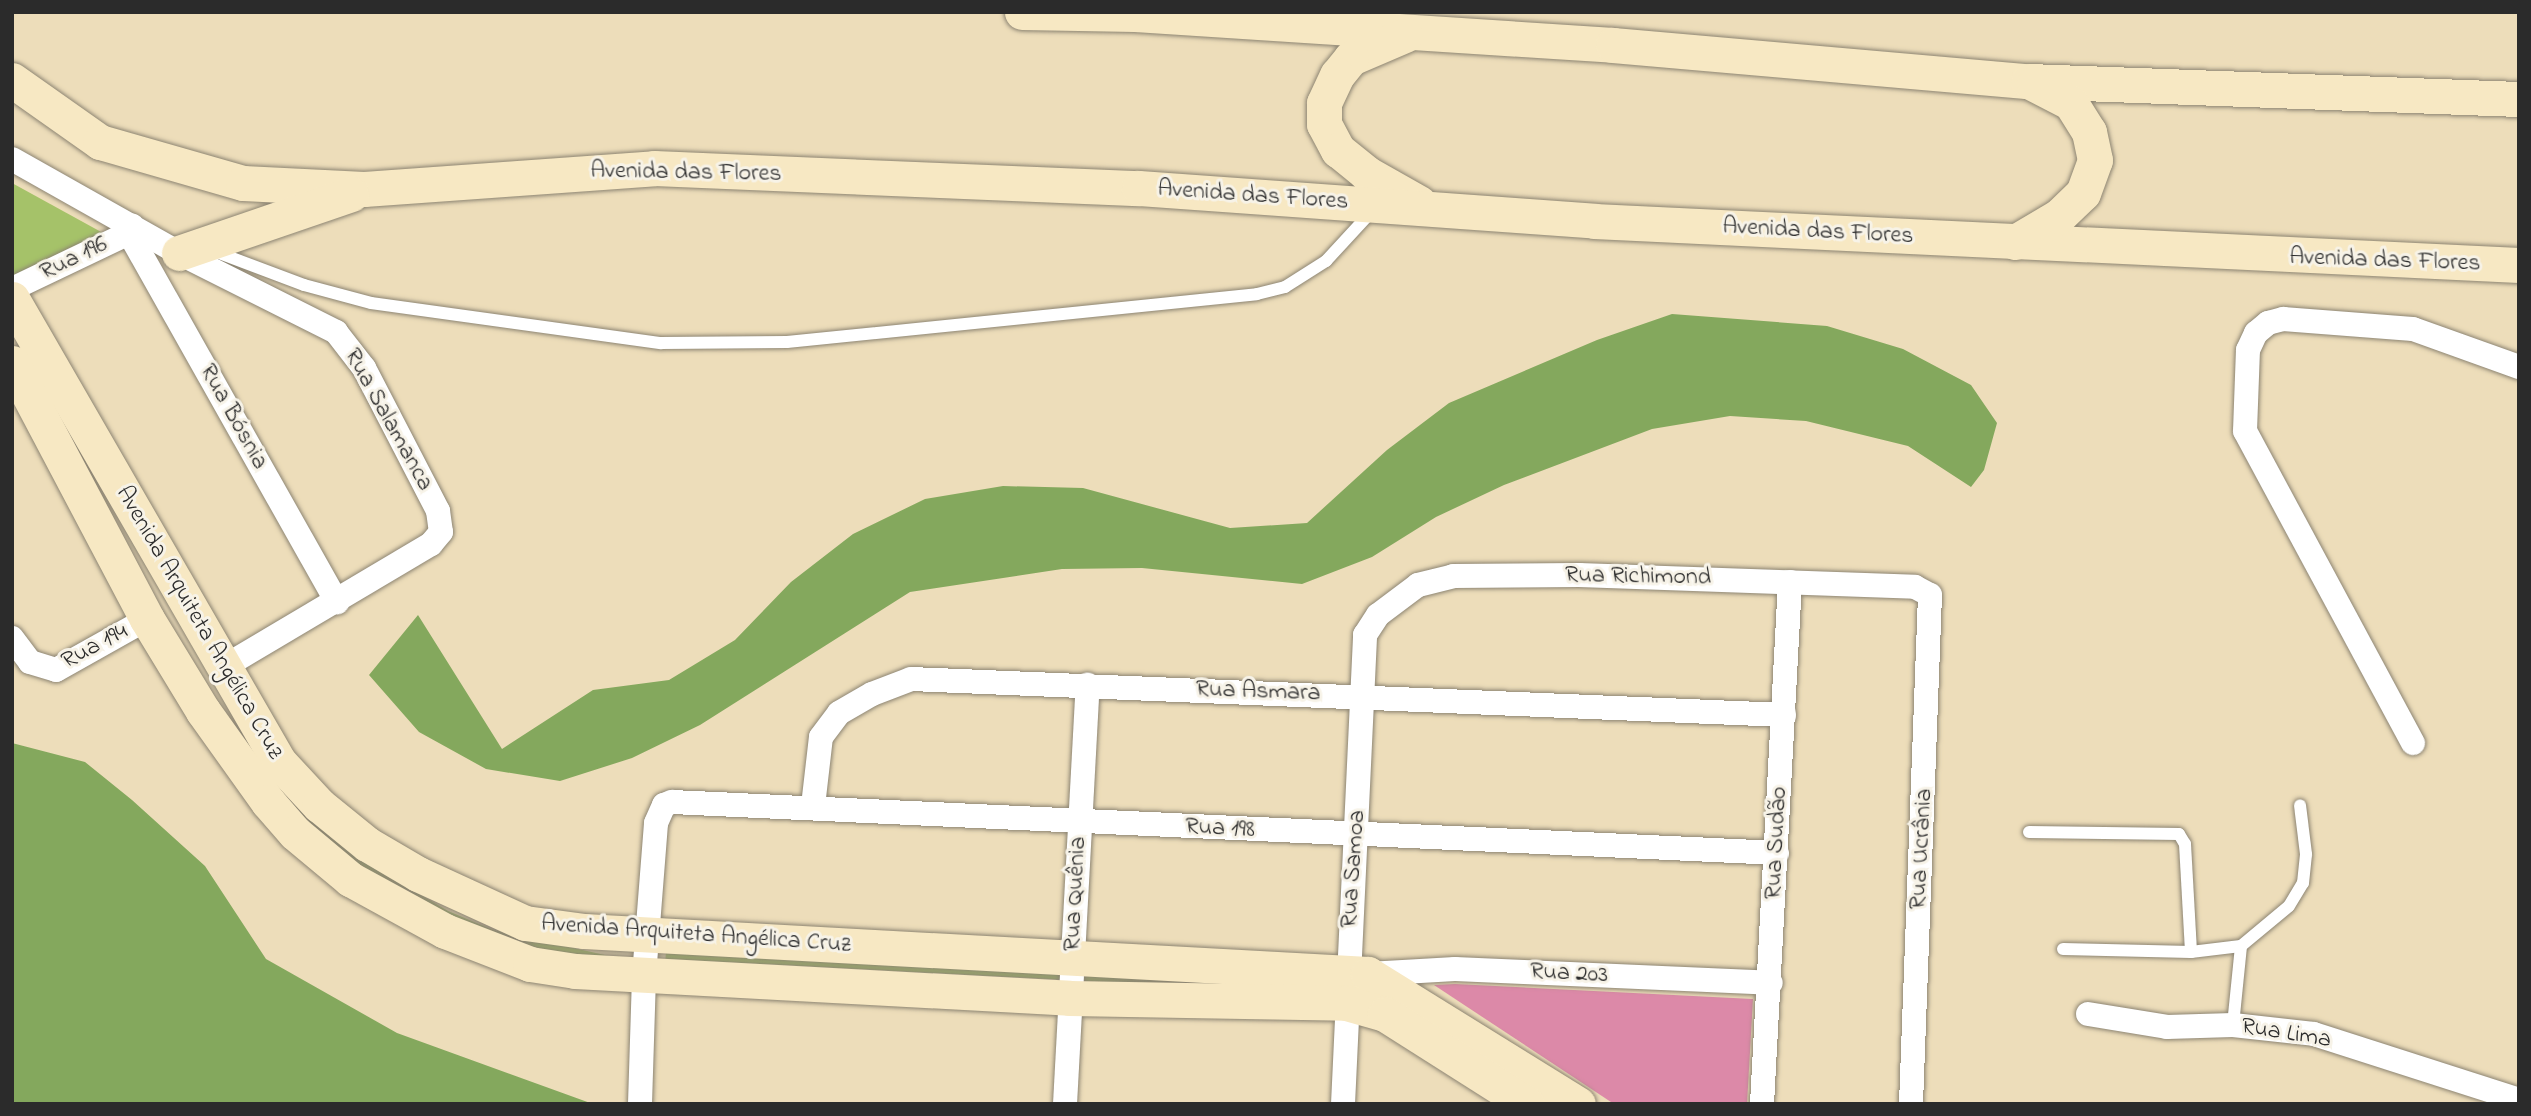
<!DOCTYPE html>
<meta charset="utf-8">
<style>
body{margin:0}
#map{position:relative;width:2531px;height:1116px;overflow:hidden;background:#edddba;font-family:"Indie Flower",sans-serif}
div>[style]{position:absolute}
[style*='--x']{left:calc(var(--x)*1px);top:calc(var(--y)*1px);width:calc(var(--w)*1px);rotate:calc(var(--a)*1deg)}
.green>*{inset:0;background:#a5c269;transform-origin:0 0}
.forest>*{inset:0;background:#84a85d}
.building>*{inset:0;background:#dc89a8}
.roads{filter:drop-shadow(0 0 2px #8c8472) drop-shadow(0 0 2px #8c8472)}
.lane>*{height:12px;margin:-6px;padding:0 6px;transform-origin:6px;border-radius:6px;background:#fff}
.street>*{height:24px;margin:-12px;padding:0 12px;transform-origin:12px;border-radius:12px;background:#fff}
.secondary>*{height:35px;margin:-17.5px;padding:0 17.5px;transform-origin:17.5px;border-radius:17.5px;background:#f7e8c3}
span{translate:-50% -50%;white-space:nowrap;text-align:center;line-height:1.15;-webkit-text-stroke:6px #f7f3e8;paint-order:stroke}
.street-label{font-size:24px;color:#2b2b2b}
.frame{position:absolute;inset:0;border:14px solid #2b2b2b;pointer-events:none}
</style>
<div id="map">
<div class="green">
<i style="clip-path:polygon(12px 183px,103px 233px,16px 280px,12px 273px)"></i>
<i style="clip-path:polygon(275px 781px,353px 855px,448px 911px,493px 930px,627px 960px,575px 961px,414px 906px,295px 819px)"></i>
<i style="left:666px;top:950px;width:645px;height:9px;rotate:3deg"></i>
</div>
<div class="forest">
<i style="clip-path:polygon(1672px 314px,1827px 326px,1903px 349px,1971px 385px,1997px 423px,1984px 470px,1971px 487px,1908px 446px,1806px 421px,1730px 416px,1652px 429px,1504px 485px,1436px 517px,1372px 557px,1302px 584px,1142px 568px,1062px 569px,910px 592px,700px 725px,632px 758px,560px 781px,486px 769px,419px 732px,369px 675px,418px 615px,502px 749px,593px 690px,669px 680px,735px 640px,791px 582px,853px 534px,925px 499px,1003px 486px,1083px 488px,1230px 528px,1307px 523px,1387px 450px,1449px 403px,1597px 340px)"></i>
<i style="clip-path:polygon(12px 743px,85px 762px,132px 800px,205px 866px,266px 959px,397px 1033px,593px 1104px,12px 1104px)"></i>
</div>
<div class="building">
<i style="clip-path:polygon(1455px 984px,1753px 999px,1747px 1104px,1614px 1104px,1434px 985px)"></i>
</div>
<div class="roads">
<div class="lane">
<i style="--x:211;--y:250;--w:99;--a:20.6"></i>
<i style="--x:304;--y:285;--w:69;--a:15"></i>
<i style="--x:371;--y:303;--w:293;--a:7.9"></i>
<i style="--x:661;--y:343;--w:126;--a:-0.5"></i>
<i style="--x:787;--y:342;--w:472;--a:-5.8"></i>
<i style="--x:1257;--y:294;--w:29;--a:-14"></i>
<i style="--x:1285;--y:287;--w:49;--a:-32.4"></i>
<i style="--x:1326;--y:261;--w:69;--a:-47.3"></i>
<i style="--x:2029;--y:832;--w:150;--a:0.8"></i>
<i style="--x:2179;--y:834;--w:12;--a:59"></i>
<i style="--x:2185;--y:844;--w:108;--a:86.8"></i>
<i style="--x:2063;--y:949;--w:128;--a:1.3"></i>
<i style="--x:2191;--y:952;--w:50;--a:-6.8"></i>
<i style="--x:2241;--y:946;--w:62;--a:-39.8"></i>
<i style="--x:2289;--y:906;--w:27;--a:-59"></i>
<i style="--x:2303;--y:883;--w:29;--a:-84"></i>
<i style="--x:2306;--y:854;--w:49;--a:-97"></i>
<i style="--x:2233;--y:1025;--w:79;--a:-84.2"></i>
</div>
<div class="street">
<i style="--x:12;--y:159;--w:192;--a:29.4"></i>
<i style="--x:179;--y:253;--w:176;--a:26.7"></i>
<i style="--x:336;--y:332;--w:46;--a:52.1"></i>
<i style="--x:364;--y:368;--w:161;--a:62.6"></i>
<i style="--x:438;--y:511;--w:21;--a:82"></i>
<i style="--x:441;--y:532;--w:16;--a:130"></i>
<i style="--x:431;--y:544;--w:243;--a:149.3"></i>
<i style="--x:129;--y:233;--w:424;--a:60.6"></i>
<i style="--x:12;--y:289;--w:130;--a:-25.6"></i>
<i style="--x:129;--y:233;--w:8;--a:-67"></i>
<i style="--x:12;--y:638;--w:30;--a:53"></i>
<i style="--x:30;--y:662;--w:27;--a:17"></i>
<i style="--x:56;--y:670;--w:104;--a:-29.3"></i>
<i style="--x:2413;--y:743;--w:354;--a:-118.3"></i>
<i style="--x:2245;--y:431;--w:81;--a:-87.9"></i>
<i style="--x:2248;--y:350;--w:19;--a:-65"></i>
<i style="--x:2256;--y:333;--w:16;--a:-40"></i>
<i style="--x:2268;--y:323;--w:16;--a:-15"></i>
<i style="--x:2283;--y:319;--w:130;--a:4.4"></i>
<i style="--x:2413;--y:329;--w:113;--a:19.7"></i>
<i style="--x:813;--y:806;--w:69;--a:-83.4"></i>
<i style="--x:821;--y:737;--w:30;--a:-53"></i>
<i style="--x:839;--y:713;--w:38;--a:-30"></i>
<i style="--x:872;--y:694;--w:42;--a:-21"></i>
<i style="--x:911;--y:679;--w:874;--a:2.36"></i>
<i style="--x:1368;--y:974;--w:87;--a:-3.3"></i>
<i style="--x:1455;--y:969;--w:316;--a:2.5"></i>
<i style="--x:2088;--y:1014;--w:80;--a:9.3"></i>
<i style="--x:2167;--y:1027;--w:66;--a:-1.7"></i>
<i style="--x:2233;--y:1025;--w:81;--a:6.3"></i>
<i style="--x:2314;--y:1034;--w:215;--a:17.8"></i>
<i style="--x:640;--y:1104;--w:128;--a:-88.2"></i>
<i style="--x:644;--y:976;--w:153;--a:-85.5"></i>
<i style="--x:656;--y:823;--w:20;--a:-66"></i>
<i style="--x:664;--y:805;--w:9;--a:-21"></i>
<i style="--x:672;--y:802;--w:1106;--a:2.64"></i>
<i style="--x:1065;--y:1104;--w:420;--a:-86.9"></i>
<i style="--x:1343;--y:1104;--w:470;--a:-87.3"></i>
<i style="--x:1365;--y:635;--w:24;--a:-57"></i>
<i style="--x:1378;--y:615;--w:50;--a:-36.9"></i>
<i style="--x:1418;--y:585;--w:36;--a:-14"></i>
<i style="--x:1453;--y:576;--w:126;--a:-0.5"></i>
<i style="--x:1579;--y:575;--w:336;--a:2"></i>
<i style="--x:1915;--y:587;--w:17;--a:28"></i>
<i style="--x:1930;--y:595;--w:509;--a:92.14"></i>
<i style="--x:1762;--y:1104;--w:523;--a:-86.93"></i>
</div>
<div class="secondary">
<i style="--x:1022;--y:12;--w:113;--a:1"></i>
<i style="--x:1135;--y:14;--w:479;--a:3.7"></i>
<i style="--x:1613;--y:45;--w:417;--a:5"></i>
<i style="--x:2028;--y:81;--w:491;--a:2.1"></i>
<i style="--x:1405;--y:35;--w:59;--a:156.9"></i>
<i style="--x:1351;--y:58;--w:22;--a:129"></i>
<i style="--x:1337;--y:75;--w:31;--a:115"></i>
<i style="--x:1324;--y:103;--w:21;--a:90"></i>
<i style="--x:1324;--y:124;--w:30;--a:62"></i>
<i style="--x:1338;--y:150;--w:36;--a:39"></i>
<i style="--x:1366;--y:173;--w:61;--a:29.5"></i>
<i style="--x:12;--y:80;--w:108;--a:35.2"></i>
<i style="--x:100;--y:142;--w:149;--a:16"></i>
<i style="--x:243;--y:183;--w:121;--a:2.8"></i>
<i style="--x:364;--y:189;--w:291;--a:-4.1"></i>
<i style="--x:654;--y:168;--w:485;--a:2.4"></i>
<i style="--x:1139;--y:188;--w:456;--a:4.1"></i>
<i style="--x:1594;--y:221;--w:926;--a:2.72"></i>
<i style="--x:2015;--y:242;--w:51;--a:-30.6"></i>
<i style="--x:2059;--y:216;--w:33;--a:-44"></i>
<i style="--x:2083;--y:193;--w:35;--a:-70"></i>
<i style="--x:2095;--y:160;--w:29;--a:-102"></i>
<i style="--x:2089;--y:132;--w:34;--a:-122"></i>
<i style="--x:2071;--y:103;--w:42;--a:-152.8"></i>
<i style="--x:179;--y:253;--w:182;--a:-18.9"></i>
<i style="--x:12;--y:299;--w:534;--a:60.03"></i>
<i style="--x:279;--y:762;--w:59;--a:47.1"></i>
<i style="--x:319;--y:805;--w:62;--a:39.1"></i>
<i style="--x:367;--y:844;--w:59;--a:30.5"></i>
<i style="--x:418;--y:874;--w:118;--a:24.6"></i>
<i style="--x:525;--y:923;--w:60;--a:7.7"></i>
<i style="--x:584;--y:931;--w:785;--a:3.14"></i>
<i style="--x:1368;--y:974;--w:247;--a:31.8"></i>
<i style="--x:12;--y:363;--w:289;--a:62.2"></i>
<i style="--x:147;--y:619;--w:108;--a:58.7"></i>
<i style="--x:203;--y:711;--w:112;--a:54.5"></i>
<i style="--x:268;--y:802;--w:41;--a:48.9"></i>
<i style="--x:295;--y:833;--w:72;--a:39.9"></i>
<i style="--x:350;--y:879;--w:108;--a:28.7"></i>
<i style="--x:445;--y:931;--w:91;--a:21.2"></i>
<i style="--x:530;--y:964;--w:46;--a:8.8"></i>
<i style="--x:575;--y:971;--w:495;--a:3.1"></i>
<i style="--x:1069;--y:998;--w:277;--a:1"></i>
<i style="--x:1346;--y:1003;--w:41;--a:15.8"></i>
<i style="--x:1385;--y:1014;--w:168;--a:32.4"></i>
</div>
</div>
<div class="street-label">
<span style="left:686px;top:173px;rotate:1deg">Avenida das Flores</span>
<span style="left:1253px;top:196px;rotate:4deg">Avenida das Flores</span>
<span style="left:1818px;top:232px;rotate:3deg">Avenida das Flores</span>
<span style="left:74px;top:259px;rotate:-26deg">Rua 196</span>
<span style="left:2385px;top:261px;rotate:2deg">Avenida das Flores</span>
<span style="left:233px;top:417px;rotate:61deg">Rua Bósnia</span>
<span style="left:388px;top:420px;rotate:61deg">Rua Salamanca</span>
<span style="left:1638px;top:577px;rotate:1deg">Rua Richimond</span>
<span style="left:199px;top:623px;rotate:60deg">Avenida Arquiteta Angélica Cruz</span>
<span style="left:95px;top:647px;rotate:-28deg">Rua 194</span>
<span style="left:1258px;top:692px;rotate:2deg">Rua Asmara</span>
<span style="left:1220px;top:829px;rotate:3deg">Rua 198</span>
<span style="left:1777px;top:843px;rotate:-87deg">Rua Sudão</span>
<span style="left:1922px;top:849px;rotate:-87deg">Rua Ucrânia</span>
<span style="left:1354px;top:869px;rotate:-86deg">Rua Samoa</span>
<span style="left:1076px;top:894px;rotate:-87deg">Rua Quênia</span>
<span style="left:696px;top:935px;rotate:4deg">Avenida Arquiteta Angélica Cruz</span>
<span style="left:1569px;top:974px;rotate:3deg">Rua 203</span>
<span style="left:2286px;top:1034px;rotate:9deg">Rua Lima</span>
</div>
<div class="frame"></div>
</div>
